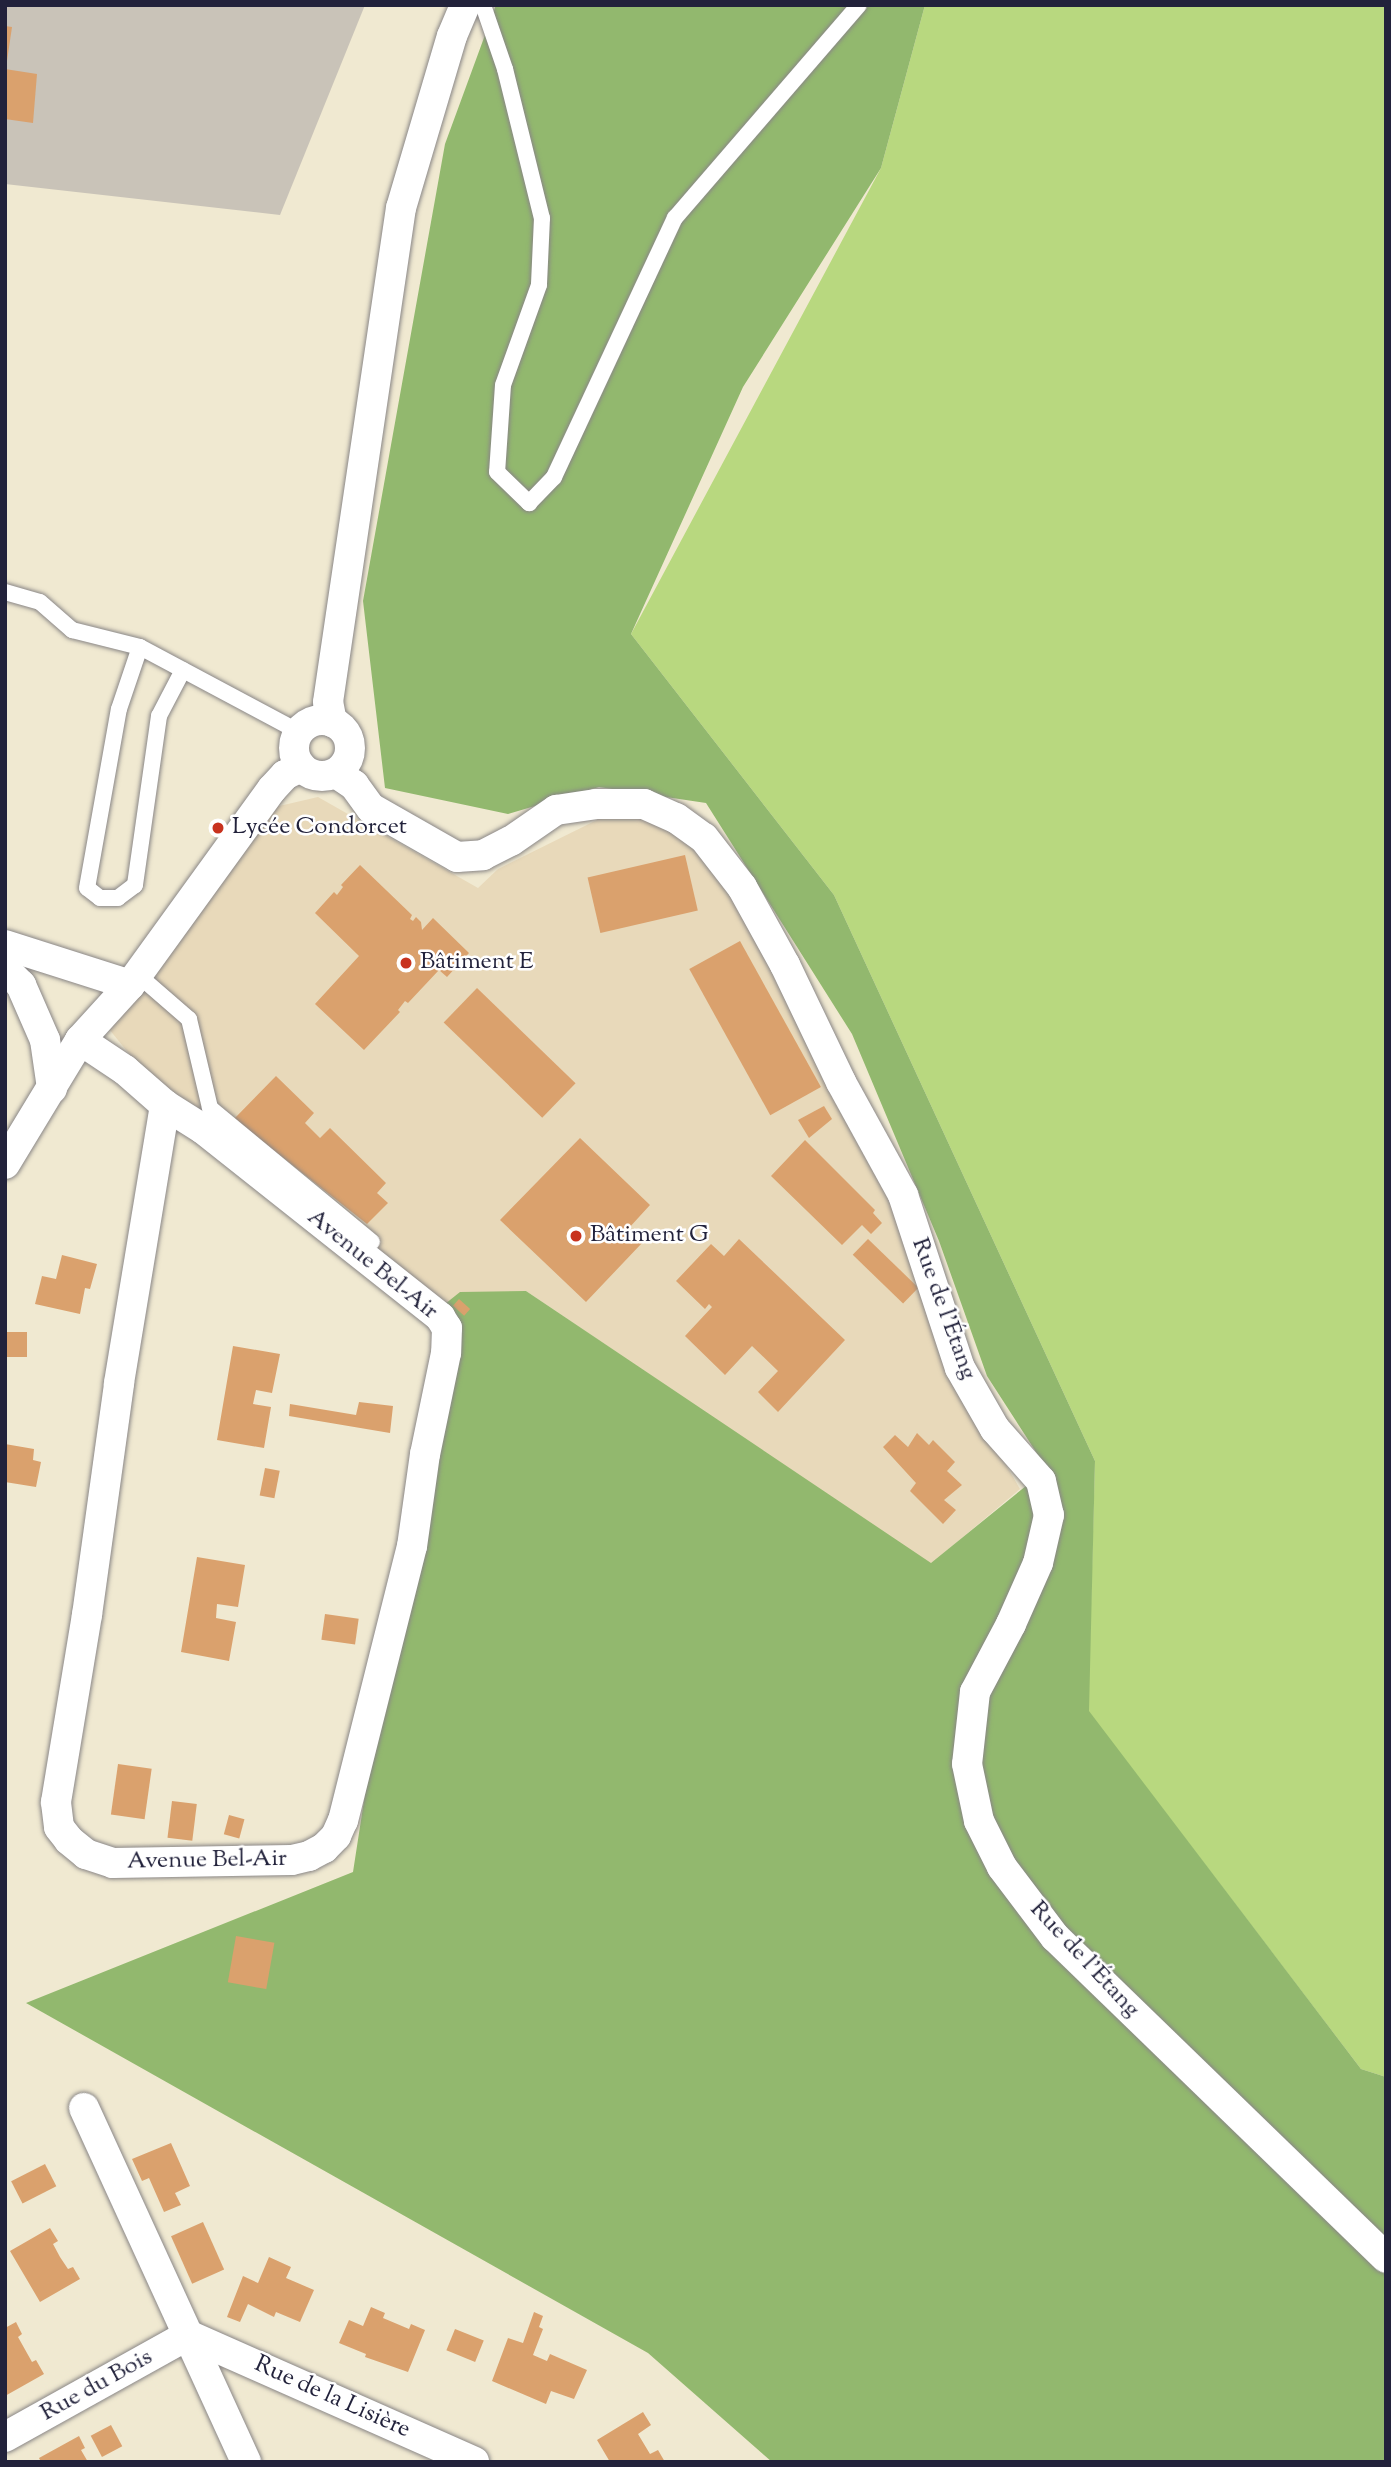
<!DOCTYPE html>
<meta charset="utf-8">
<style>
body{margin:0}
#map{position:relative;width:1391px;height:2467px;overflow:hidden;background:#f0e9d1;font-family:"Sorts Mill Goudy",serif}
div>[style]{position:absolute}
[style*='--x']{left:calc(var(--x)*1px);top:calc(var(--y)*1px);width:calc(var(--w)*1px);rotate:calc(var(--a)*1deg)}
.built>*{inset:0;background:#e8d9ba}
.industrial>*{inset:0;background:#c9c3b8}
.green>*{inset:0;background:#b8d87f}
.forest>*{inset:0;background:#92b86e}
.building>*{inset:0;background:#daa16d;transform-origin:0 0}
.roads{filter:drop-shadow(0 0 2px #898686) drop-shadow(0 0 2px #898686)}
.service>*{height:16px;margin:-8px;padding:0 8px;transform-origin:8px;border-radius:8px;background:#fff}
.minor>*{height:30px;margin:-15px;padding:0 15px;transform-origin:15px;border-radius:15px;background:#fff}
.minor>.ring{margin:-15px;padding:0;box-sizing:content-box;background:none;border:30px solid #fff;border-radius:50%}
.dots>*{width:19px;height:19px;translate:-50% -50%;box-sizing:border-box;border:4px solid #fff;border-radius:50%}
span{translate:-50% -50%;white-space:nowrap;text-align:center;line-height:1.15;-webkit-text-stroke:5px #fff;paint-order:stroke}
.poi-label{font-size:24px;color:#22223b}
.left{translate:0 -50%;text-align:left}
.street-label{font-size:24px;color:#22223b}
.frame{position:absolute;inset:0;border:7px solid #22223b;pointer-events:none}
</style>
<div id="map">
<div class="built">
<i style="clip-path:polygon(318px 797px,478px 888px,498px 869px,609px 814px,647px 815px,684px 833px,735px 902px,895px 1209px,941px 1354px,1020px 1489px,931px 1564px,526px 1291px,440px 1308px,152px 1082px,109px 1029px,275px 807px)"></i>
</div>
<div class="industrial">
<i style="clip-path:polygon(5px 5px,365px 5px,280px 215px,5px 184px)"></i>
</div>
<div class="green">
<i style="clip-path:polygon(925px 5px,1386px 5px,1386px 2077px,1361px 2069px,1088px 1711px,1095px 1461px,834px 895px,631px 634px,881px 168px)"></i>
</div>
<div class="forest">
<i style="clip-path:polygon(496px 5px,925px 5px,881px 168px,743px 387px,631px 634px,834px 895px,1095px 1461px,1089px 1711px,1361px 2069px,1386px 2077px,1386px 2462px,772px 2462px,648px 2353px,26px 2003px,353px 1872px,440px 1308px,460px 1292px,526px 1291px,931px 1563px,1047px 1469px,987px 1376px,939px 1241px,852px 1034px,706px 803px,599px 787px,508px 814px,385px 788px,363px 601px,445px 144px)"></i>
</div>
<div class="building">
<i style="clip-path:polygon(5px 26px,12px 27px,7px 61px,5px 61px)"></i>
<i style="clip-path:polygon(5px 69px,37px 74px,33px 123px,5px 119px)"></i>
<i style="left:685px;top:855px;width:57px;height:100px;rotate:77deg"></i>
<i style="clip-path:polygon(360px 865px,412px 915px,410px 919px,413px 921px,416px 917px,421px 922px,422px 930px,433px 918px,469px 953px,447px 977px,439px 970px,408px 1003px,405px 1001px,398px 1010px,400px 1012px,364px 1050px,315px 1004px,359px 956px,315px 913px,334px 892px,337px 895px,343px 887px,341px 885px)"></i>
<i style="left:740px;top:941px;width:167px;height:58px;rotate:61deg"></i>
<i style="left:477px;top:988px;width:137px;height:48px;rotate:44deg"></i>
<i style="clip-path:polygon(276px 1076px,314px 1113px,305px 1123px,320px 1138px,330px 1128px,386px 1183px,377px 1193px,388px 1203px,367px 1224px,234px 1119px)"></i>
<i style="clip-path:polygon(824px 1106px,832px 1119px,809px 1138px,798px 1120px)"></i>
<i style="clip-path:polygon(580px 1138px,650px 1205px,628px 1229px,642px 1243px,586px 1302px,500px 1220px)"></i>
<i style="clip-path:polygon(805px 1140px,875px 1210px,873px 1213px,882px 1223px,871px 1234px,862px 1225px,842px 1245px,771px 1176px)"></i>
<i style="clip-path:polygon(739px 1239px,845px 1340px,778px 1412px,758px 1392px,778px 1371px,752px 1346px,725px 1375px,685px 1336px,712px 1307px,709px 1304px,705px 1309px,676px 1281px,711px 1244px,724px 1256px)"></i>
<i style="left:868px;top:1239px;width:70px;height:22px;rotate:44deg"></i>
<i style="clip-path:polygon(62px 1255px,97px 1264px,90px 1289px,85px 1288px,80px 1314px,35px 1304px,42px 1276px,56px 1279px)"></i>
<i style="left:459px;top:1299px;width:15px;height:9px;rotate:42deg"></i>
<i style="left:5px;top:1332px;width:22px;height:25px"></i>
<i style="clip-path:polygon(233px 1346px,280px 1354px,272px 1393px,256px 1390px,253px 1404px,271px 1407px,264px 1448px,217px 1440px)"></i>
<i style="clip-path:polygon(359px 1402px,393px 1406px,390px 1433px,289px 1416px,290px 1404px,356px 1415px)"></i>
<i style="clip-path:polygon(917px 1433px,929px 1445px,933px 1440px,955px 1462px,947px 1471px,962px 1485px,944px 1500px,956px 1510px,943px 1524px,910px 1491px,916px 1483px,883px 1447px,895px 1435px,908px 1447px)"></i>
<i style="clip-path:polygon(5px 1444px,34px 1449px,33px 1460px,41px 1462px,36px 1487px,5px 1482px)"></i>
<i style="left:265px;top:1468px;width:15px;height:28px;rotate:11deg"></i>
<i style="clip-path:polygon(197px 1557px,245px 1565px,238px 1607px,217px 1604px,216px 1618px,236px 1622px,229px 1661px,181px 1652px)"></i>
<i style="left:325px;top:1614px;width:34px;height:26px;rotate:8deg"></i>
<i style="left:118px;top:1764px;width:34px;height:51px;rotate:8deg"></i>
<i style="left:172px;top:1801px;width:25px;height:37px;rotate:7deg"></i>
<i style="left:229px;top:1815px;width:16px;height:20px;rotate:15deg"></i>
<i style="left:236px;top:1936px;width:39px;height:47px;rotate:10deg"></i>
<i style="clip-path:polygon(171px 2143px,190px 2186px,175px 2193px,181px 2205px,164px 2212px,149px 2178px,142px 2181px,132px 2159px)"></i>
<i style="left:45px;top:2164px;width:25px;height:38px;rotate:63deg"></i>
<i style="left:203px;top:2222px;width:52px;height:35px;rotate:66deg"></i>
<i style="clip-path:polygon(50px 2228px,58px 2241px,53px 2244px,60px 2257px,68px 2269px,73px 2267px,80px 2279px,40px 2302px,10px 2251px)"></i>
<i style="clip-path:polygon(269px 2257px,291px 2267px,286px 2278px,314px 2290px,300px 2322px,276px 2312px,274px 2317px,248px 2304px,240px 2322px,227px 2317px,243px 2276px,258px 2283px)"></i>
<i style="clip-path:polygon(371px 2307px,385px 2313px,383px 2318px,409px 2329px,411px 2324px,425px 2330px,408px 2372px,365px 2357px,366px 2354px,339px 2343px,349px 2320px,363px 2326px)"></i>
<i style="clip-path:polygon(534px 2312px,543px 2316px,539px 2327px,543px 2329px,533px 2355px,547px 2361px,550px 2354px,587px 2370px,574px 2399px,551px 2391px,546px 2404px,492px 2381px,508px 2338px,523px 2343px)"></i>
<i style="clip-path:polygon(16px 2322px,22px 2334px,18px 2337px,32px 2362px,36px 2360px,44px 2374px,5px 2396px,5px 2328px)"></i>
<i style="left:455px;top:2329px;width:31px;height:23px;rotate:22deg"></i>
<i style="clip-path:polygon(643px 2412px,651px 2425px,638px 2434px,650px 2454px,658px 2450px,665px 2462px,610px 2462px,597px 2440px)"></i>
<i style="left:111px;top:2425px;width:24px;height:23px;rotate:62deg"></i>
<i style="clip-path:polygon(79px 2436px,85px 2448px,81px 2450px,88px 2462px,41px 2462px,39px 2458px)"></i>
</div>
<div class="roads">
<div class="service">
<i style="--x:483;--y:5;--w:68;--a:71"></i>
<i style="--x:505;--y:69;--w:154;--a:76.1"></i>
<i style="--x:542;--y:218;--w:67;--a:92.6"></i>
<i style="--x:539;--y:285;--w:106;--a:109.8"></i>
<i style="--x:503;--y:385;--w:87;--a:93.9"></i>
<i style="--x:497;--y:472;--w:45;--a:44.1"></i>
<i style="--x:529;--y:503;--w:36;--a:-46"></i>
<i style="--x:554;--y:477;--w:286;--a:-65"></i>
<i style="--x:675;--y:218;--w:281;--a:-49.2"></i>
<i style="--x:5;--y:592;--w:36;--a:16"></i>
<i style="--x:40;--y:602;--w:43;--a:41.2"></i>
<i style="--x:72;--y:630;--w:70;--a:14"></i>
<i style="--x:183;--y:670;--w:52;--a:117.6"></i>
<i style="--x:159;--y:716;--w:171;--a:98.1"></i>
<i style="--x:135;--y:885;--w:21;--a:143"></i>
<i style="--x:118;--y:898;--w:18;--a:180"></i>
<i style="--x:100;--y:898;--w:16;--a:-142"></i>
<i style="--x:87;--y:888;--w:182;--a:-79.9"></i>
<i style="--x:119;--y:709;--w:65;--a:-71.3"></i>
<i style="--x:140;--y:647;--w:180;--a:28.1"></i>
<i style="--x:137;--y:974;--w:69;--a:40.9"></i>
<i style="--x:189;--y:1019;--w:91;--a:76.7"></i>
<i style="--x:210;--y:1108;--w:210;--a:39.6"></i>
</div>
<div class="minor">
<i class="ring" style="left:294px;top:720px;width:26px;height:26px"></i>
<i style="--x:332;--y:722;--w:20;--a:-101"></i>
<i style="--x:328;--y:702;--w:499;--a:-81.6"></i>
<i style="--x:401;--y:208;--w:179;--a:-73.5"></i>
<i style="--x:452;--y:36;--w:34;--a:-67"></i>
<i style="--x:336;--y:773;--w:22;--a:34"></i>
<i style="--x:354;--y:785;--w:29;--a:54"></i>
<i style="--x:371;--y:808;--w:99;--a:29.7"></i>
<i style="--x:457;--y:857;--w:26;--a:-4"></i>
<i style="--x:483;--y:855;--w:31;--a:-27"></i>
<i style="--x:511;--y:841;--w:55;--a:-34.6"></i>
<i style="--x:556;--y:810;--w:40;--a:-8.5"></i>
<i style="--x:596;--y:804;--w:48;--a:0"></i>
<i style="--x:644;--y:804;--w:35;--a:24"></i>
<i style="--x:676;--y:818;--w:34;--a:36"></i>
<i style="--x:704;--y:838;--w:62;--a:52.2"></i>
<i style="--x:742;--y:887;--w:89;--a:61.1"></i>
<i style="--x:785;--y:965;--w:130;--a:64.4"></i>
<i style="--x:841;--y:1082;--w:129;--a:61.2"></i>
<i style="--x:903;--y:1195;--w:182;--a:71.8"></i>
<i style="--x:960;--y:1368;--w:70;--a:60.2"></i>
<i style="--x:995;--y:1429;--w:69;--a:48.5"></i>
<i style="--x:1041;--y:1481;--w:35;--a:77"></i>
<i style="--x:1049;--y:1515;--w:49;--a:102.9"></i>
<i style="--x:1038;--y:1563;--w:67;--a:113.9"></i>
<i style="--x:1011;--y:1624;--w:77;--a:117.9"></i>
<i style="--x:975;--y:1692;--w:72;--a:96.3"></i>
<i style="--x:967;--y:1764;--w:58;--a:78.1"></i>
<i style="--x:979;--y:1821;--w:51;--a:63.4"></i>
<i style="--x:1002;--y:1867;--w:88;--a:52.9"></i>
<i style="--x:1055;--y:1937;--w:461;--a:44.1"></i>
<i style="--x:5;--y:945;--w:131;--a:17.7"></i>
<i style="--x:5;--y:969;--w:23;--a:45"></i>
<i style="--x:21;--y:985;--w:60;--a:66.4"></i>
<i style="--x:45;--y:1040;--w:49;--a:81.7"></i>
<i style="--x:80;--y:1040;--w:54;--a:33.7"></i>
<i style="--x:125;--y:1070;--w:53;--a:41.2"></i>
<i style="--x:165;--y:1105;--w:45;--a:32.3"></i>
<i style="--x:203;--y:1129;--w:303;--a:38.4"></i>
<i style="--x:440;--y:1317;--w:13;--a:58"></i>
<i style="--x:447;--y:1328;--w:25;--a:92"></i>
<i style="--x:446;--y:1353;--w:103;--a:101.7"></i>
<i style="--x:425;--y:1454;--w:93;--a:98"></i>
<i style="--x:412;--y:1546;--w:283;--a:104.1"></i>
<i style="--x:343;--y:1820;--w:17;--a:114"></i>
<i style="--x:336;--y:1836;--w:17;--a:135"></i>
<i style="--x:324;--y:1848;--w:17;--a:152"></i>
<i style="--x:309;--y:1856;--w:18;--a:167"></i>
<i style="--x:291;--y:1860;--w:178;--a:179"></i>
<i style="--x:113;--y:1863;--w:28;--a:-162"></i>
<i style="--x:86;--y:1854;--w:22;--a:-141"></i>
<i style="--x:69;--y:1840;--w:16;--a:-128"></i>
<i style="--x:59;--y:1827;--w:25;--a:-97"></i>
<i style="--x:56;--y:1802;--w:190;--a:-80.6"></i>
<i style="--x:87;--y:1615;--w:234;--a:-82.1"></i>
<i style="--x:119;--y:1383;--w:282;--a:-80.6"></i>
<i style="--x:5;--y:1164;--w:145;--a:-58.8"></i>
<i style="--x:80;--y:1040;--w:74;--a:-47.7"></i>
<i style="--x:130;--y:985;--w:242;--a:-54.1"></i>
<i style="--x:272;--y:789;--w:19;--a:-47"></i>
<i style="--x:285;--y:775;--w:18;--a:-27"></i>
<i style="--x:84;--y:2108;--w:389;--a:65.4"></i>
<i style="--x:188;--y:2335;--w:313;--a:23.9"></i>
<i style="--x:5;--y:2437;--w:210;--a:-29.1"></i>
</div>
</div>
<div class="dots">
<i style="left:218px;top:828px;background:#c8321e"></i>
<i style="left:406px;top:963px;background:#c8321e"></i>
<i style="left:576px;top:1236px;background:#c8321e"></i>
</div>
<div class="poi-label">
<span class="left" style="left:232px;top:828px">Lycée Condorcet</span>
<span class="left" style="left:420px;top:963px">Bâtiment E</span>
<span class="left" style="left:590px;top:1236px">Bâtiment G</span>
</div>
<div class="street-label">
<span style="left:372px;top:1265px;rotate:39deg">Avenue Bel-Air</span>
<span style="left:943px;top:1309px;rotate:70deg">Rue de l'Étang</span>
<span style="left:207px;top:1861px;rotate:-1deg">Avenue Bel-Air</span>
<span style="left:1084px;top:1960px;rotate:47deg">Rue de l'Étang</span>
<span style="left:97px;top:2386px;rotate:-29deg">Rue du Bois</span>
<span style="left:332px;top:2398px;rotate:24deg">Rue de la Lisière</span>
</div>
<div class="frame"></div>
</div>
